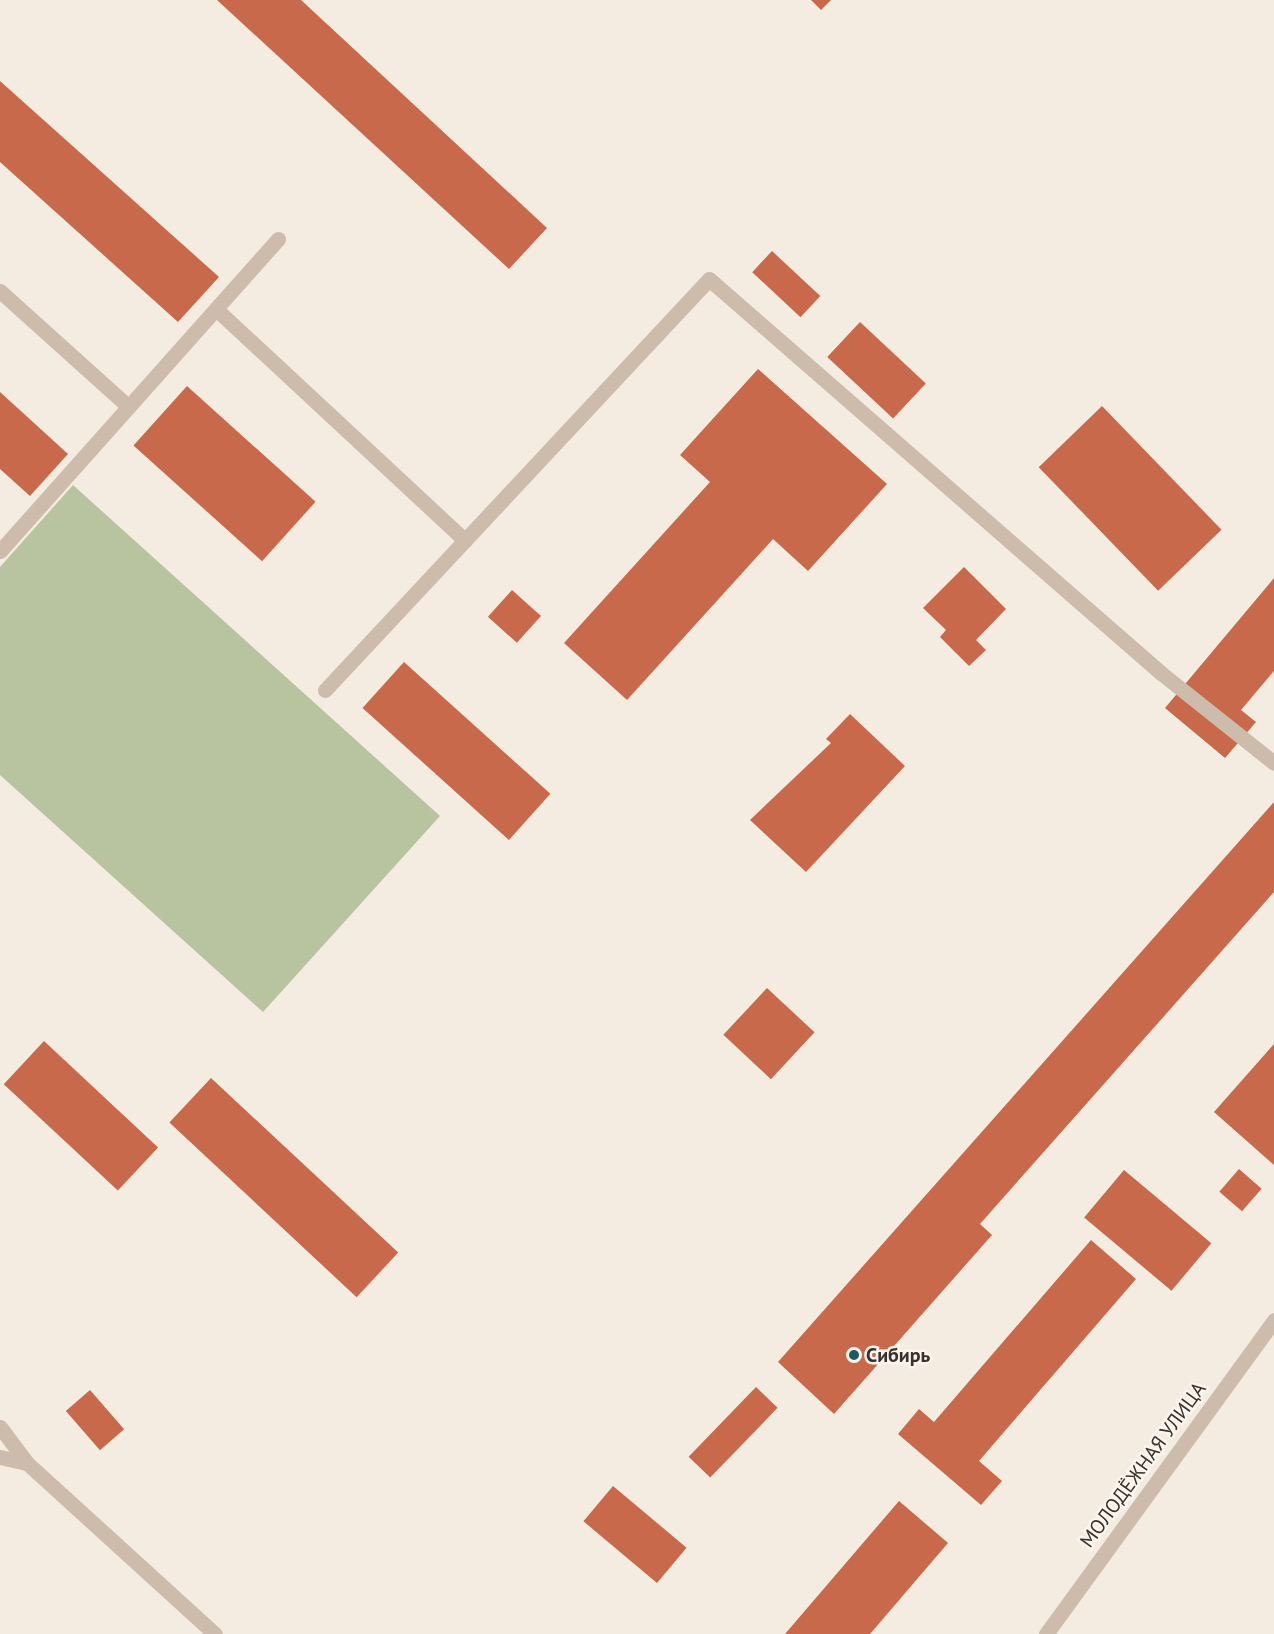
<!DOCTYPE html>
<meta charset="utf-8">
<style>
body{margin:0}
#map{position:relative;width:1274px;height:1634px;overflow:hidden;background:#f4ebe1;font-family:"PT Sans",sans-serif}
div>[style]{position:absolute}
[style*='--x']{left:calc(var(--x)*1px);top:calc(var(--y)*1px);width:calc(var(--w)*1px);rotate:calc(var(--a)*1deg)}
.green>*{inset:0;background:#b8c4a0}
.building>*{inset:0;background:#c8694b;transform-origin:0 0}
.minor>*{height:15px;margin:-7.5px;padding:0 7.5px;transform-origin:7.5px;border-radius:7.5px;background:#cdbbac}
.dots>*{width:16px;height:16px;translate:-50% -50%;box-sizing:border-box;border:3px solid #fbf5ee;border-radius:50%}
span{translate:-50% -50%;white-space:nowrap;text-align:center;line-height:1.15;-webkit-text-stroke:5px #fbf5ee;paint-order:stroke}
.poi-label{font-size:20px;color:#3b302b;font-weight:700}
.left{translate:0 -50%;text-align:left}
.street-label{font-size:20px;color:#3b302b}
</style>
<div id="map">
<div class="green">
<i style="clip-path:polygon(73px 485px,440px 816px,263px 1012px,0 775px,0 567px)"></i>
</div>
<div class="building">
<i style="clip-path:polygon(217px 0,301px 0,547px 228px,509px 269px)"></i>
<i style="clip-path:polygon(811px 0,831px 0,821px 10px)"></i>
<i style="clip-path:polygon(0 81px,219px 277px,178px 322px,0 162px)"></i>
<i style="left:772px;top:251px;width:66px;height:29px;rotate:43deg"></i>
<i style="left:860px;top:322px;width:90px;height:48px;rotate:43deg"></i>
<i style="clip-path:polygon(758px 369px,887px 484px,808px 571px,773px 539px,627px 700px,564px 643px,710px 482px,680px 455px)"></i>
<i style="left:187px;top:386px;width:173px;height:80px;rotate:42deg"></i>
<i style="clip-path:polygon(0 392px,68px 454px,30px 496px,0 469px)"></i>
<i style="left:1102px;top:406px;width:172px;height:88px;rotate:46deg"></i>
<i style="clip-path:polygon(964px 567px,1006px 609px,976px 640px,986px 650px,969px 666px,940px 637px,946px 630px,923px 608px)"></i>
<i style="clip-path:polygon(1274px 578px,1274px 671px,1241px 710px,1256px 722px,1225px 758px,1165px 708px)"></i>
<i style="left:512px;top:590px;width:39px;height:36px;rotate:42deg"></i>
<i style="left:404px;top:662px;width:197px;height:62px;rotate:42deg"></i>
<i style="clip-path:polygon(850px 714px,905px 766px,806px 872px,750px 820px,831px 743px,826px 739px)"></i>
<i style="clip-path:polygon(1274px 802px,1274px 892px,980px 1224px,992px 1235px,834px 1414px,778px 1362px)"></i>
<i style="left:767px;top:988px;width:65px;height:64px;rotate:43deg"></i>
<i style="left:44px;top:1041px;width:156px;height:59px;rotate:43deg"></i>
<i style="clip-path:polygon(1274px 1044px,1274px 1165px,1214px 1112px)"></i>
<i style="left:211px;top:1078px;width:256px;height:61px;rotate:43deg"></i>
<i style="left:1239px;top:1169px;width:30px;height:30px;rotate:41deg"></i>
<i style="left:1124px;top:1170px;width:114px;height:62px;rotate:40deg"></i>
<i style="clip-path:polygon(1091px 1240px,1136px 1279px,979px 1461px,1002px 1481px,981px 1505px,898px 1434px,919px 1409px,934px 1422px)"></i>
<i style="left:756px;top:1387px;width:30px;height:97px;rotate:44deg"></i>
<i style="left:90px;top:1390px;width:52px;height:32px;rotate:49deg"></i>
<i style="left:613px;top:1486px;width:96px;height:46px;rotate:40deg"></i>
<i style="clip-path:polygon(899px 1501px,948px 1543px,870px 1634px,785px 1634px)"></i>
</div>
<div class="minor">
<i style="--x:0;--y:291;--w:173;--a:42"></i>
<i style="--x:216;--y:309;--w:340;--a:42.9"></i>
<i style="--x:0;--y:551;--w:418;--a:-48.3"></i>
<i style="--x:325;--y:690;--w:562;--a:-46.95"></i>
<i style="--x:709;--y:279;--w:600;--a:41.08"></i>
<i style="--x:1161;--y:673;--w:144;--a:38.5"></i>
<i style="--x:0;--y:1427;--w:45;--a:53.1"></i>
<i style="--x:27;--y:1463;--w:254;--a:42.3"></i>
<i style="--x:0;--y:1457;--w:28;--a:13"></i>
<i style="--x:1046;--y:1634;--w:388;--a:-54"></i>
</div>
<div class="dots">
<i style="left:854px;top:1355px;background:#1f5a5e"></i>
</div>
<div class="poi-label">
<span class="left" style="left:866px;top:1355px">Сибирь</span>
</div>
<div class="street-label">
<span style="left:1143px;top:1465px;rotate:-54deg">МОЛОДЁЖНАЯ УЛИЦА</span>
</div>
</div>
